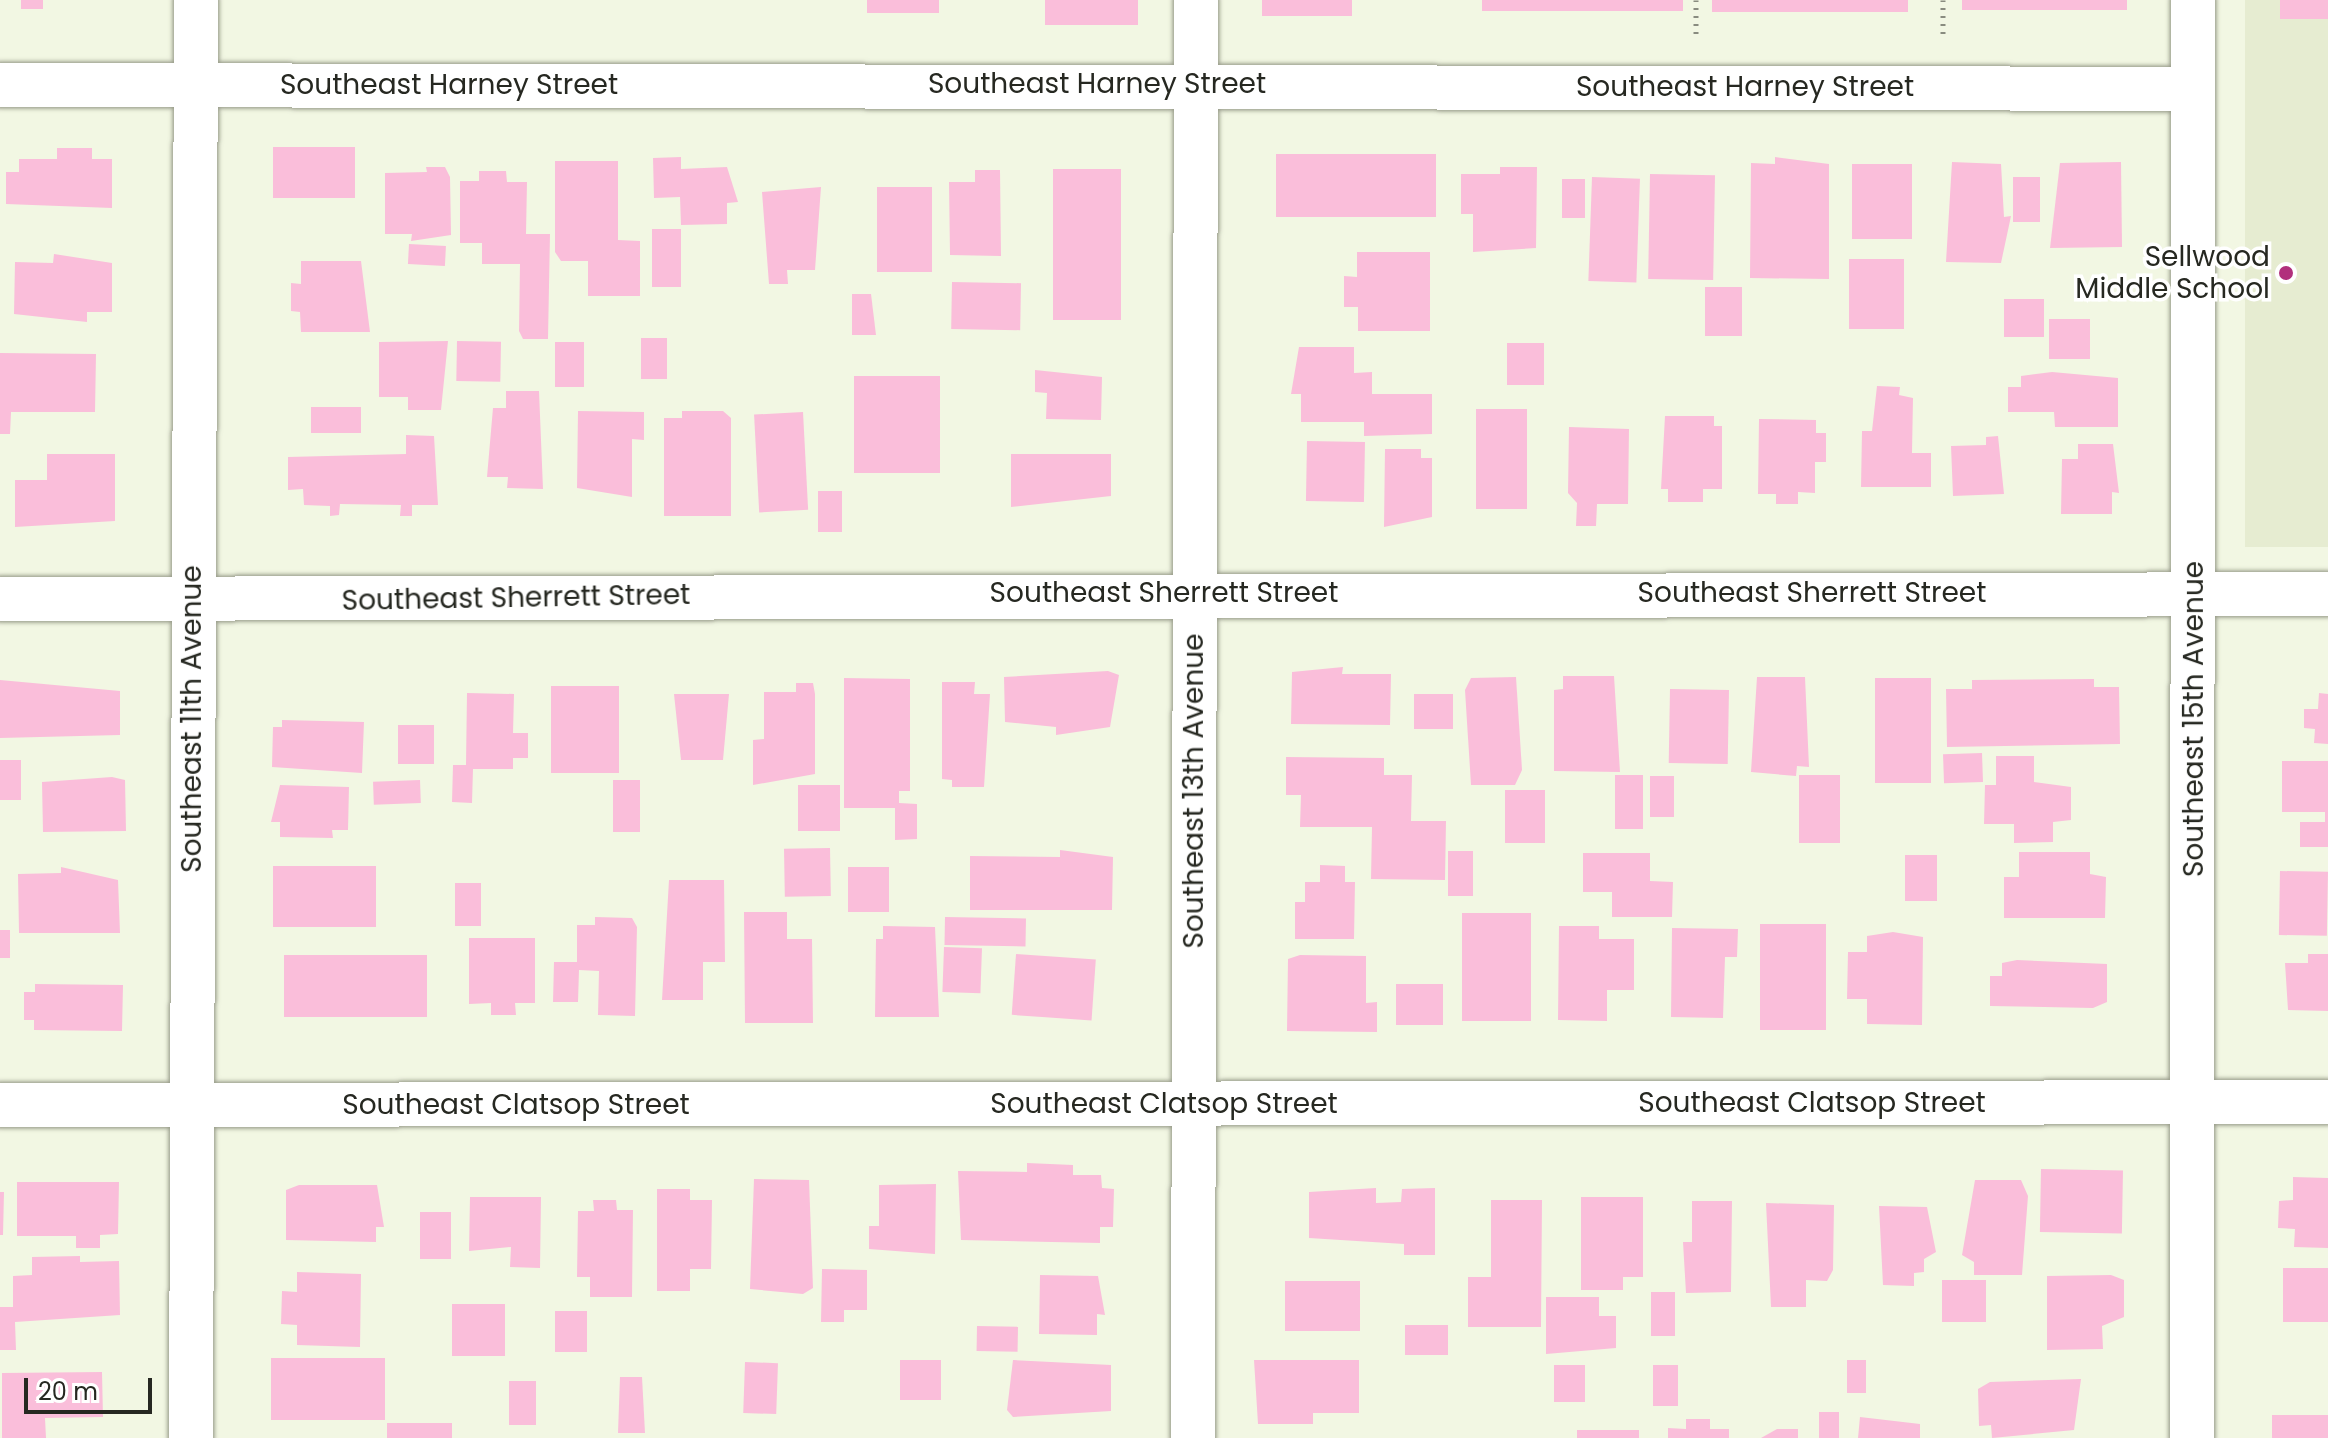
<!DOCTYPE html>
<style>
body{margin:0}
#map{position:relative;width:2328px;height:1438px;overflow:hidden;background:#f2f7e3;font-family:Poppins,sans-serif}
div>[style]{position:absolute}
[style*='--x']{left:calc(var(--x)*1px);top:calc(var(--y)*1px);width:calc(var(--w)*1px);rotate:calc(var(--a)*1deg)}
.built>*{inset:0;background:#e6ecd1;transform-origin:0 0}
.building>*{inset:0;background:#fabeda;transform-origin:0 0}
.path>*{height:5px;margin-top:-2.5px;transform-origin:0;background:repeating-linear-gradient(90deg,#898c7f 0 2px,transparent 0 8px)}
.roads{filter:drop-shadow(0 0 2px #999d8b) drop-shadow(0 0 2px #999d8b)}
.minor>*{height:44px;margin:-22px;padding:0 22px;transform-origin:22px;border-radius:22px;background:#fff}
.dots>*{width:22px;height:22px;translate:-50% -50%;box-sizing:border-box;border:4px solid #fff;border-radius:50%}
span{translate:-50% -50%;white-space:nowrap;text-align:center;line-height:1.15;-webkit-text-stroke:7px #fff;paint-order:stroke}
.street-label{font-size:28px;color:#262821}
.poi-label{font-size:28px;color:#262821}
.right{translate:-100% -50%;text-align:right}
.scale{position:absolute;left:24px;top:1378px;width:128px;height:36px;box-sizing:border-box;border:4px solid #262821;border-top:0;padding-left:10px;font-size:24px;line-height:28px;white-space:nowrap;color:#262821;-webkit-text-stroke:6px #fff;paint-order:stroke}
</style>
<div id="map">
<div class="built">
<i style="left:2245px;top:0;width:83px;height:547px"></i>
</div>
<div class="building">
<i style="left:21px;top:0;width:22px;height:9px"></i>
<i style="left:867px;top:0;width:72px;height:13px"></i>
<i style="left:1045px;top:0;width:93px;height:25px"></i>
<i style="left:1262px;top:0;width:90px;height:16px"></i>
<i style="left:1482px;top:0;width:201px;height:11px"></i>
<i style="left:1712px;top:0;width:196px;height:12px"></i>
<i style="left:1962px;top:0;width:165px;height:10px"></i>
<i style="left:2280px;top:0;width:48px;height:19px"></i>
<i style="left:273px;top:147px;width:82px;height:51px"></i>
<i style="clip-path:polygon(57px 148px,92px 148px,92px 159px,112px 159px,112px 208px,6px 204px,6px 172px,19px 172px,19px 159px,57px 159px)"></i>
<i style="left:1276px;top:154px;width:160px;height:63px"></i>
<i style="clip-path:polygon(681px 157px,681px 169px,727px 167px,738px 202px,727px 203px,727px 224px,681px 225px,680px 197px,654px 198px,653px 158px)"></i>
<i style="clip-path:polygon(1775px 157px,1829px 164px,1829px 279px,1750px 278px,1751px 163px,1775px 164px)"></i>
<i style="clip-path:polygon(555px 161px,618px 161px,618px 240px,640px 241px,640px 296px,588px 296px,588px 261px,561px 261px,555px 252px)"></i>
<i style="clip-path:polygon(1952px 162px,2001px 164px,2004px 217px,2011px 216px,2001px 263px,1946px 262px)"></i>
<i style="clip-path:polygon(2121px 162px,2122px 247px,2050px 248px,2060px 163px)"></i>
<i style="left:1852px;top:164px;width:60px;height:75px"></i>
<i style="clip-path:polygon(426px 167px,445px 167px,450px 177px,451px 235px,411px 241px,412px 234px,385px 234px,385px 173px,427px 172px)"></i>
<i style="clip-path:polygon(1500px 167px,1537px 167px,1536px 248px,1473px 252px,1473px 214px,1461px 214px,1461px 174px,1500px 174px)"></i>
<i style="left:1053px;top:169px;width:68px;height:151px"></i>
<i style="clip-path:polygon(975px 170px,1000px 170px,1001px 256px,950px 255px,949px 182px,975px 182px)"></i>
<i style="clip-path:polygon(479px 171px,506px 171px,507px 182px,527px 182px,526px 234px,550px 234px,548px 339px,523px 339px,519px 331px,520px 264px,482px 264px,482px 243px,460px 243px,460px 181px,479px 181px)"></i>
<i style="left:1650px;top:174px;width:65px;height:105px;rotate:1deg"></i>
<i style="left:1592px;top:177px;width:48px;height:104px;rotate:2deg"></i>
<i style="left:2013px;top:177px;width:27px;height:45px"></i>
<i style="left:1562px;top:179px;width:23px;height:39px"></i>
<i style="clip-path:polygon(821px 187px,815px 270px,787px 270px,788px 284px,769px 284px,762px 192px)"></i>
<i style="left:932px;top:187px;width:85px;height:55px;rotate:90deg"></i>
<i style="left:652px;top:229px;width:29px;height:58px"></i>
<i style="left:409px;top:244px;width:37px;height:20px;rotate:3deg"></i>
<i style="clip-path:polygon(1357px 252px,1430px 252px,1430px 331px,1358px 331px,1358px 307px,1344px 307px,1344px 276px,1357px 277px)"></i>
<i style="clip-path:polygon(54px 254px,112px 263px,112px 312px,87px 312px,87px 322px,14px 314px,15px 262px,53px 263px)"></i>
<i style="left:1849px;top:259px;width:55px;height:70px"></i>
<i style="clip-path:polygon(301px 261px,361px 261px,370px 332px,301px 332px,300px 312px,291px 311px,291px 283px,301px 284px)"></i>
<i style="left:952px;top:282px;width:69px;height:47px;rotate:1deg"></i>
<i style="left:1705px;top:287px;width:37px;height:49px"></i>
<i style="clip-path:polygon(852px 294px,871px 294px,876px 335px,852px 335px)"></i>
<i style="left:2004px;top:299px;width:40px;height:38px"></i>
<i style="left:2049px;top:319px;width:41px;height:40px"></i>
<i style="left:641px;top:338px;width:26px;height:41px"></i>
<i style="clip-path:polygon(448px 341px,441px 410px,408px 410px,408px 397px,379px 397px,379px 342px)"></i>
<i style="left:457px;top:341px;width:44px;height:40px;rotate:1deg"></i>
<i style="left:555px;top:342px;width:29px;height:45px"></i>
<i style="left:1507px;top:343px;width:37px;height:42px"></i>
<i style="clip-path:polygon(1299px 347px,1354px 347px,1354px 373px,1372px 372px,1372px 394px,1432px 394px,1432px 434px,1364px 436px,1364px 422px,1301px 422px,1301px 394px,1291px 394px)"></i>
<i style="clip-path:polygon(0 353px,96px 354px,95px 412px,11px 412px,10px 434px,0 434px)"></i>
<i style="clip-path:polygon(1035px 370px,1102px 377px,1101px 420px,1046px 419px,1047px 393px,1035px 392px)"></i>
<i style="clip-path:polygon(2052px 372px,2118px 378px,2118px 427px,2055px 427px,2054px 412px,2008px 412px,2008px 387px,2021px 387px,2021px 376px)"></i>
<i style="left:854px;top:376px;width:86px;height:97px"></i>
<i style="clip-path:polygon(1877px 386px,1900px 387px,1899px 395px,1913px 398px,1912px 453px,1931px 453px,1931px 487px,1861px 487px,1862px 431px,1872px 431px)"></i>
<i style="clip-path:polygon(506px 391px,539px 391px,543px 489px,507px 488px,508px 477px,487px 477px,493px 408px,506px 408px)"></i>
<i style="left:361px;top:407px;width:26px;height:50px;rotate:90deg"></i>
<i style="left:1476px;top:409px;width:51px;height:100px"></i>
<i style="clip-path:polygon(578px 411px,644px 412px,644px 440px,632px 439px,632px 497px,577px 488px)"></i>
<i style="clip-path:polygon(682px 411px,723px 411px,731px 418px,731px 516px,664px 516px,664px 418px,682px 418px)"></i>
<i style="left:803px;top:412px;width:98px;height:49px;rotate:87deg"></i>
<i style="clip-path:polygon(1665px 416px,1714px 416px,1714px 426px,1722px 426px,1722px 489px,1703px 489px,1703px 502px,1668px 502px,1668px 489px,1661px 489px)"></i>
<i style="clip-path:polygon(1759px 419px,1816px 420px,1816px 433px,1826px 433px,1826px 462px,1815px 462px,1815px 493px,1798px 492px,1798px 504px,1776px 504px,1776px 494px,1758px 494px)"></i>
<i style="clip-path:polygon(1569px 427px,1629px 429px,1628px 504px,1597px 504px,1596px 526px,1576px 526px,1577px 503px,1568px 493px)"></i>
<i style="clip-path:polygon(406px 435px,434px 436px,438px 505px,412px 505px,412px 516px,400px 516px,401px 505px,340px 504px,339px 515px,330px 516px,330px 506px,304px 505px,303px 489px,288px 490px,288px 457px,406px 454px)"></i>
<i style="clip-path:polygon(1998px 436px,2004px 494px,1953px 496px,1951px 446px,1986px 445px,1986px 437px)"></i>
<i style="left:1307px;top:441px;width:58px;height:60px;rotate:1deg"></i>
<i style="clip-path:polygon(2078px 444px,2113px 444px,2119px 493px,2112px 492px,2112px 514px,2061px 514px,2062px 459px,2078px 459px)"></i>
<i style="clip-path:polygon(1385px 449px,1421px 449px,1421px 458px,1432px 458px,1432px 517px,1384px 527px)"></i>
<i style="clip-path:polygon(47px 454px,115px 454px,115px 521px,15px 527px,15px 480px,47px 480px)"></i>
<i style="clip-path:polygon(1011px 454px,1111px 454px,1111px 496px,1011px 507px)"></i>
<i style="left:818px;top:491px;width:24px;height:41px"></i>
<i style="clip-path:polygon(1343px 667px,1342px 674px,1391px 674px,1390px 725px,1291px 724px,1292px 672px)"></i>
<i style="clip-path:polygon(1108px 671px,1119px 675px,1110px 727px,1056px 735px,1056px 727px,1005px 722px,1004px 677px)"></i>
<i style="clip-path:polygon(1563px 676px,1614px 676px,1620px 772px,1554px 771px,1554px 690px,1563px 689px)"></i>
<i style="clip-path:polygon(1516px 677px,1522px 770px,1515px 785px,1471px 785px,1465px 690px,1471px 678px)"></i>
<i style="clip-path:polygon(1757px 677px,1805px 677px,1809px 767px,1797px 766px,1796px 776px,1751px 772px)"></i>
<i style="clip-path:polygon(844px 678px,910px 679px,910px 791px,899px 791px,899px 803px,917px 804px,917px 839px,895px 840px,895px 808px,844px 808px)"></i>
<i style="left:1875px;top:678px;width:56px;height:105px"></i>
<i style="clip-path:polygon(2094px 679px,2094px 687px,2119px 687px,2120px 744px,1947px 747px,1946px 689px,1972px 689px,1972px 680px)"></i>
<i style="clip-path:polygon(0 680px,120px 691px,120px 735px,0 738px)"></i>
<i style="clip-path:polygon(942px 682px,975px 682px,974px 694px,990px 694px,984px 787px,952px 787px,952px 780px,942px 779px)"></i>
<i style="clip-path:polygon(796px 683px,813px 683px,815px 694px,815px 774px,753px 785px,753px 740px,764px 739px,764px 692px,796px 692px)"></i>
<i style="left:551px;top:686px;width:68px;height:87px"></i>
<i style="left:1670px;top:689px;width:59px;height:74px;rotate:1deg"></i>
<i style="clip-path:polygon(467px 693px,514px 694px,513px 733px,528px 733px,528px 758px,513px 758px,513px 769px,473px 769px,472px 803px,452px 802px,453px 765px,466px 765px)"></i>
<i style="clip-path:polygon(2319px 693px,2328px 694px,2328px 744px,2314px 743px,2315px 729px,2304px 728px,2304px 709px,2318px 709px)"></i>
<i style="clip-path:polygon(674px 694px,729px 694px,723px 760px,681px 760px)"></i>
<i style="left:1414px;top:694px;width:39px;height:35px"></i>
<i style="clip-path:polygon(282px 720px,364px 722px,362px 773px,272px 767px,273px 727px,282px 727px)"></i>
<i style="left:398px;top:725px;width:36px;height:39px"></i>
<i style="left:1982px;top:753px;width:29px;height:39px;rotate:88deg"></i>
<i style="clip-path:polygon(1996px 756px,2034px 756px,2034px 782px,2071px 787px,2071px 820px,2053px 822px,2053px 842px,2014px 843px,2014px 824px,1984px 824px,1985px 785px,1996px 785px)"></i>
<i style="clip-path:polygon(1286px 757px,1384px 758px,1384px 775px,1412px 775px,1411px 821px,1446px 821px,1445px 880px,1371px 879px,1372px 827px,1300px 827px,1301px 795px,1286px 795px)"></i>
<i style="left:0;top:760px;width:21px;height:40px"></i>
<i style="clip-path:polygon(2282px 761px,2328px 761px,2328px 847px,2300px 847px,2300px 822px,2325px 822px,2325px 812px,2282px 812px)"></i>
<i style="left:1615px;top:775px;width:28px;height:54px"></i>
<i style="left:1799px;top:775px;width:41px;height:68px"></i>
<i style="left:1650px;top:776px;width:24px;height:41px"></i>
<i style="clip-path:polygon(112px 777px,125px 780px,126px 831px,43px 832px,42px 782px)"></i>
<i style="left:420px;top:780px;width:23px;height:47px;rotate:88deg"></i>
<i style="left:613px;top:780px;width:27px;height:52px"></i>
<i style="clip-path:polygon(280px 785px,349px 787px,348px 830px,332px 830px,333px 838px,280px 837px,280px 822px,271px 822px)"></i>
<i style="left:798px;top:785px;width:42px;height:46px"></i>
<i style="left:1505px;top:790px;width:40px;height:53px"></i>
<i style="left:830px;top:848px;width:48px;height:46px;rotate:89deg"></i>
<i style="clip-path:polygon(1060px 850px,1113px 857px,1112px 910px,970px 910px,970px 856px,1060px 857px)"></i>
<i style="left:1448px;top:851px;width:25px;height:45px"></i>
<i style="clip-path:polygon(2019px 852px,2090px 852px,2090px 874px,2106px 877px,2105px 918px,2004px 918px,2004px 877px,2019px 877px)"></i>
<i style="clip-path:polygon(1583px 853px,1650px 853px,1650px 881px,1673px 882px,1672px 917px,1612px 917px,1612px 892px,1583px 892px)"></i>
<i style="left:1905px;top:855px;width:32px;height:46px"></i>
<i style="clip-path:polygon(1320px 865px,1345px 866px,1345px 882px,1355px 882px,1354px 939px,1295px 939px,1295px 902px,1305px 902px,1305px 882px,1320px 882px)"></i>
<i style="left:273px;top:866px;width:103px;height:61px"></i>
<i style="clip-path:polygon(61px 867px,118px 880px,120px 933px,19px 933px,18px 874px,61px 873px)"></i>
<i style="left:848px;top:867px;width:41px;height:45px"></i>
<i style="left:2280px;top:871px;width:48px;height:64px;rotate:1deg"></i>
<i style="clip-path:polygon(669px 880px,724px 880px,725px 962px,703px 962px,703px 1000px,662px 1000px)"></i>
<i style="left:455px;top:883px;width:26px;height:43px"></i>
<i style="clip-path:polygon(744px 912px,787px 912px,787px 939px,812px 939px,813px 1023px,745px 1023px)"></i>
<i style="left:1462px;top:913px;width:69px;height:108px"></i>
<i style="clip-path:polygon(595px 917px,632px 918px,637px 927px,635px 1016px,598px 1015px,599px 971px,579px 970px,578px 1002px,553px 1002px,554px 962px,577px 962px,577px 925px,595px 925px)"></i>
<i style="left:945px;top:917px;width:81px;height:28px;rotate:1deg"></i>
<i style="left:1760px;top:924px;width:66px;height:106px"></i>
<i style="clip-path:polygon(883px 926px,935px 927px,939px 1017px,875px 1017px,876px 939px,883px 939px)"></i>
<i style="clip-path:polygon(1559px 926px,1599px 926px,1599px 939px,1634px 939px,1634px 990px,1607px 990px,1607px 1021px,1558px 1020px)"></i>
<i style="clip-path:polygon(1672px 928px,1738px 929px,1737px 957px,1725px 957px,1723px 1018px,1671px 1017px)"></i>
<i style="left:0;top:930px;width:10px;height:28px"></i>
<i style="clip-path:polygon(1893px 932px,1923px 937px,1922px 1025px,1867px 1024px,1867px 999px,1847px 999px,1848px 952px,1867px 952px,1867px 936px)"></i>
<i style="clip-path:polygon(469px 938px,535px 938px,535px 1003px,515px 1003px,516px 1015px,491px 1015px,491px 1003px,469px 1004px)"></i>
<i style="left:944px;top:947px;width:38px;height:45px;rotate:2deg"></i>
<i style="left:1016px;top:954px;width:80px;height:61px;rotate:4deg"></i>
<i style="clip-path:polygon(2308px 954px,2328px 954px,2328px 1011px,2288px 1010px,2285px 963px,2308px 963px)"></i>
<i style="left:284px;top:955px;width:143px;height:62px"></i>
<i style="clip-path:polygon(1300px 955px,1366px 956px,1366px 1003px,1377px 1002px,1377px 1032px,1287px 1031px,1288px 959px)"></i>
<i style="clip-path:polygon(2017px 960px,2107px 964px,2107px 1002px,2093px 1008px,1990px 1006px,1990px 976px,2002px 976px,2002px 963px)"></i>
<i style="clip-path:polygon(35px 984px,123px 985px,122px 1031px,34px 1030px,34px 1020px,24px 1020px,24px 992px,35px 992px)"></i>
<i style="left:1396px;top:984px;width:47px;height:41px"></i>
<i style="clip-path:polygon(1027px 1163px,1073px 1165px,1073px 1175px,1101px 1175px,1102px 1188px,1114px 1189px,1113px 1227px,1100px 1227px,1100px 1243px,961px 1240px,958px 1171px,1027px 1172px)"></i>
<i style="left:2041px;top:1169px;width:82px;height:63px;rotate:1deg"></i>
<i style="clip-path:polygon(2293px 1177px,2328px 1178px,2328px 1248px,2294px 1247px,2295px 1229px,2278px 1228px,2279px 1201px,2293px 1200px)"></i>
<i style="clip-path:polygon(754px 1179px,809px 1180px,813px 1288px,803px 1294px,750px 1289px)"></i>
<i style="clip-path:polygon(1975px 1180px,2021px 1180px,2028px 1196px,2022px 1275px,1974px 1275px,1974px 1262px,1962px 1255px)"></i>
<i style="clip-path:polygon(17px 1182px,119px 1182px,118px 1234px,100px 1235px,100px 1248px,76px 1248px,76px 1236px,17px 1236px)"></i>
<i style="clip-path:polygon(936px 1184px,935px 1254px,869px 1249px,869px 1226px,879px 1226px,879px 1185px)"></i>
<i style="clip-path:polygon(299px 1185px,377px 1185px,384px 1227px,376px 1227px,376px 1242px,286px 1240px,286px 1190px)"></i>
<i style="clip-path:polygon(1376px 1188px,1376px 1203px,1401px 1202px,1402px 1189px,1435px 1188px,1435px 1255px,1404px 1255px,1404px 1244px,1309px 1238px,1309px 1192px)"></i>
<i style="clip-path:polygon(657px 1189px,690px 1189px,690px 1200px,712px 1200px,711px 1269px,690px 1269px,690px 1291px,657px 1291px)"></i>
<i style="clip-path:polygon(0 1192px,4px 1192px,3px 1235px,0 1235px)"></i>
<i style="clip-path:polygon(470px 1197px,541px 1197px,540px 1268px,510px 1267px,511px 1247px,469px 1251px)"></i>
<i style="clip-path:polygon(1581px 1197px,1643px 1197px,1643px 1277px,1623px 1277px,1623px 1290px,1581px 1290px)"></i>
<i style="clip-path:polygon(593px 1200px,616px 1200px,617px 1210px,633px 1210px,632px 1297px,590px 1297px,590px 1277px,577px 1277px,578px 1211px,594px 1211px)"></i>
<i style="clip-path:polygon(1491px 1200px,1542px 1200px,1541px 1327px,1468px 1327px,1468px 1277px,1491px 1277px)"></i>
<i style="clip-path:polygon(1692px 1201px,1732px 1201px,1731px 1292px,1686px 1293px,1683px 1242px,1692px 1242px)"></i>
<i style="clip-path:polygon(1766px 1203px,1834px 1205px,1833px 1270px,1827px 1281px,1806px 1280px,1806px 1307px,1771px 1307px)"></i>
<i style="clip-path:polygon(1879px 1206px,1927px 1207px,1936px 1252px,1924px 1259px,1924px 1272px,1914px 1273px,1914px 1286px,1883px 1285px)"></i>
<i style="left:420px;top:1212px;width:31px;height:47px"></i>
<i style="clip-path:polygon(80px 1256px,80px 1262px,119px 1261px,120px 1315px,15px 1322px,16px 1350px,0 1350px,0 1307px,13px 1307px,13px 1276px,32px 1275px,32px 1257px)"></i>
<i style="left:2283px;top:1268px;width:45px;height:54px"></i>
<i style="clip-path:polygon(822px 1269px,867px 1270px,867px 1310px,844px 1310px,844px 1322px,821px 1322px)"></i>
<i style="clip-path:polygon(297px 1272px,361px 1274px,360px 1347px,297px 1345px,297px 1325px,281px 1324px,282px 1291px,297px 1292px)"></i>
<i style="clip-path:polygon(1040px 1275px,1098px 1276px,1105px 1315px,1097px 1314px,1097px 1335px,1039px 1334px)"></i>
<i style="clip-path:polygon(2111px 1275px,2124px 1280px,2124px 1317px,2102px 1326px,2103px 1349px,2047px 1350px,2047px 1276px)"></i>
<i style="left:1942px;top:1280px;width:44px;height:42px"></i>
<i style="left:1285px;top:1281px;width:75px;height:50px"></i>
<i style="left:1651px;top:1292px;width:24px;height:44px"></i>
<i style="clip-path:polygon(1546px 1297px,1599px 1297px,1599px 1316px,1616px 1316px,1616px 1348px,1546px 1354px)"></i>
<i style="left:452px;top:1304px;width:53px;height:52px"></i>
<i style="left:555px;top:1311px;width:32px;height:41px"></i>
<i style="left:1405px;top:1325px;width:43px;height:30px"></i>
<i style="left:977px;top:1326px;width:41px;height:25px;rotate:1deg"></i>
<i style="left:385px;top:1358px;width:62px;height:114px;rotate:90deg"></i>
<i style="left:900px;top:1360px;width:41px;height:40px"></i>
<i style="clip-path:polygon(1013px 1360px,1111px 1365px,1111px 1411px,1013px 1417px,1007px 1410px)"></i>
<i style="clip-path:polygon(1254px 1360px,1359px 1360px,1359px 1413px,1313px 1413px,1313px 1424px,1258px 1424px)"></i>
<i style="left:1847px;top:1360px;width:19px;height:33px"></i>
<i style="left:745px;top:1362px;width:33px;height:51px;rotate:2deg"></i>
<i style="left:1554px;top:1365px;width:31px;height:37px"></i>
<i style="left:1653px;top:1365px;width:25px;height:41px"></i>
<i style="clip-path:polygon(102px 1372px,103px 1417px,45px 1418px,46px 1438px,2px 1438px,2px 1373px)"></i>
<i style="clip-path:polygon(620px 1377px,642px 1377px,645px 1433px,618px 1433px)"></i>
<i style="clip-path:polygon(2081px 1379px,2074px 1430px,1992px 1438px,1991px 1425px,1979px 1426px,1978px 1389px,1990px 1382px)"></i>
<i style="left:536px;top:1381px;width:44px;height:27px;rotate:90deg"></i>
<i style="left:1819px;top:1412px;width:20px;height:26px"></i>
<i style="left:2272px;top:1415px;width:56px;height:23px"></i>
<i style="clip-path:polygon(1860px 1417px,1920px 1424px,1920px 1438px,1858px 1438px)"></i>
<i style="clip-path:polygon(1686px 1419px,1710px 1419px,1710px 1429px,1729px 1429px,1729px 1438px,1668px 1438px,1668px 1428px,1686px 1429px)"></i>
<i style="left:387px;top:1423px;width:65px;height:15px"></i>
<i style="clip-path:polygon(1777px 1429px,1798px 1429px,1798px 1438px,1761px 1438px)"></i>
<i style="left:1577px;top:1430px;width:62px;height:8px"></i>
</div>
<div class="path">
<i style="--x:1696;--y:0;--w:37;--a:90"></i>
<i style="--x:1943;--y:0;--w:37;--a:90"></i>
</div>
<div class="roads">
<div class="minor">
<i style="--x:0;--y:85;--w:2193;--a:0.1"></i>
<i style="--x:0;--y:599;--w:2328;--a:-0.12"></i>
<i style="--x:0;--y:1105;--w:2328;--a:-0.07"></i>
<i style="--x:191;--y:1438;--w:1438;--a:-89.8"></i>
<i style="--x:1193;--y:1438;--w:1438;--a:-89.88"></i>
<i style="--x:2192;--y:1438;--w:1438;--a:-89.96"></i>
</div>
</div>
<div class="dots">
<i style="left:2286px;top:273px;background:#b1307c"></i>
</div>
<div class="street-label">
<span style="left:1097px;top:84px">Southeast Harney Street</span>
<span style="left:449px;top:85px">Southeast Harney Street</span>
<span style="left:1745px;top:87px">Southeast Harney Street</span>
<span style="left:1164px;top:593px">Southeast Sherrett Street</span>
<span style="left:1812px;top:593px">Southeast Sherrett Street</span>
<span style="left:516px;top:598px;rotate:-1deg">Southeast Sherrett Street</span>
<span style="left:192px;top:719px;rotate:-90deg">Southeast 11th Avenue</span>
<span style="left:2194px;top:719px;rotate:-90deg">Southeast 15th Avenue</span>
<span style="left:1194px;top:791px;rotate:-90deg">Southeast 13th Avenue</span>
<span style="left:1812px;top:1103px">Southeast Clatsop Street</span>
<span style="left:1164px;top:1104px">Southeast Clatsop Street</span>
<span style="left:516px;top:1105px">Southeast Clatsop Street</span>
</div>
<div class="poi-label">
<span class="right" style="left:2270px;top:273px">Sellwood<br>Middle School</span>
</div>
<div class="scale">20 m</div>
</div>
